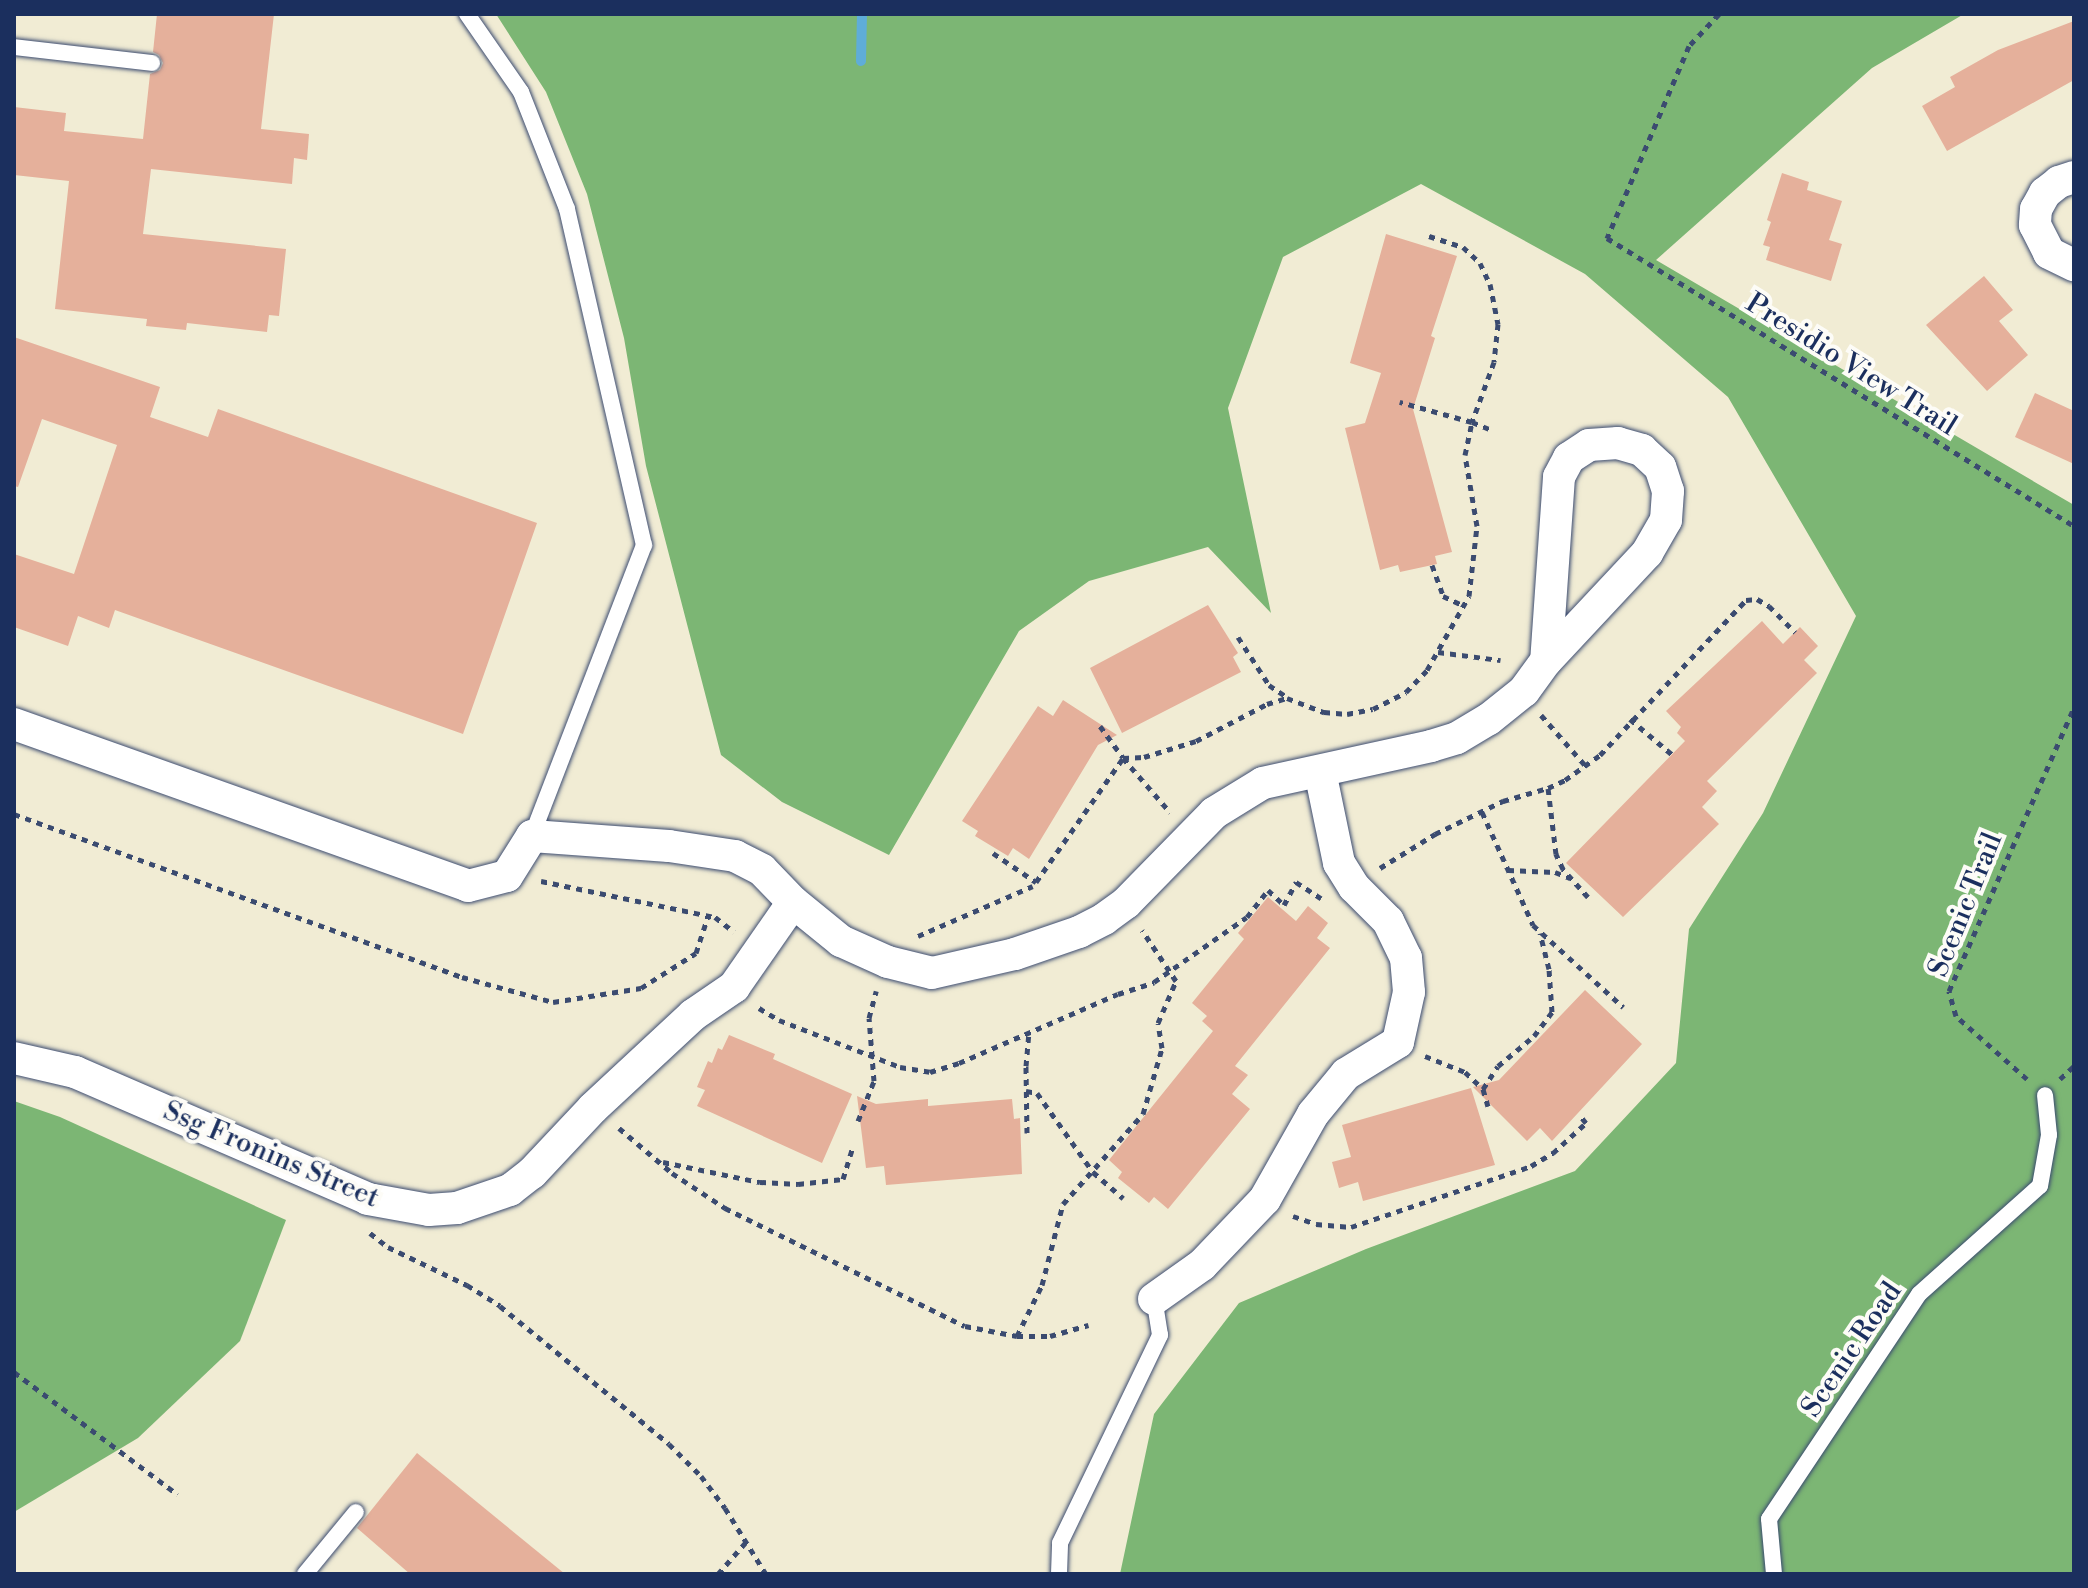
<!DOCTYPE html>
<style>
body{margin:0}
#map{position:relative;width:2088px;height:1588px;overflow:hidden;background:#f1ecd4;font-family:"Libre Bodoni",serif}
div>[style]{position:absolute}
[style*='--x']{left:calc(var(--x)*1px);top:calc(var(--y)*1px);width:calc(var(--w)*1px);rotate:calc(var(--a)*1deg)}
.forest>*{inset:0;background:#7cb674}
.stream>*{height:10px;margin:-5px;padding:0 5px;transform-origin:5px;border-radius:5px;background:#5fadd8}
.building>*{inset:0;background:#e5b09b}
.path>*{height:5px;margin-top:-2.5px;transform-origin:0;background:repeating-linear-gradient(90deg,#3b4b70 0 6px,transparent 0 12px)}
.roads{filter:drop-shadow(0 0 2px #3b4b70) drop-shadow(0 0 2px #3b4b70)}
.lane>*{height:16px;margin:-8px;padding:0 8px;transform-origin:8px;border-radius:8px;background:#fff}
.street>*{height:32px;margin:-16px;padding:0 16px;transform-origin:16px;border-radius:16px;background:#fff}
span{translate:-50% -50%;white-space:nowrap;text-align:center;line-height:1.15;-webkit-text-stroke:8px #fdfcf7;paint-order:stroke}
.street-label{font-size:28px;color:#1b2f5e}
.frame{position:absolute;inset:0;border:16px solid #1b2f5e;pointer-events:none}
</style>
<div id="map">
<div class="forest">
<i style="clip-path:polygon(496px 14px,1964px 14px,1872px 68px,1656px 260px,2074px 505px,2074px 1574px,1120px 1574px,1154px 1414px,1239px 1303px,1366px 1249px,1575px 1171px,1676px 1063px,1689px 929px,1763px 813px,1856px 616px,1728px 397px,1585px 274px,1421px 184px,1283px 257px,1228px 408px,1271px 613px,1208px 547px,1089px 581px,1019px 631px,889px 855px,782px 802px,721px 755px,646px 466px,624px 338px,587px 194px,546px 92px)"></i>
<i style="clip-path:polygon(14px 1101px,60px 1117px,286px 1220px,240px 1341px,138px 1438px,14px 1512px)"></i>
</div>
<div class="stream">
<i style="--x:861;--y:61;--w:47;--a:-88.8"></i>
</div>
<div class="building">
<i style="clip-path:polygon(157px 14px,274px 14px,261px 129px,309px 134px,307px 160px,294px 158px,292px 184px,151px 169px,143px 234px,286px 249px,279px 316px,269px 315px,267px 332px,187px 323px,186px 330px,146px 326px,147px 319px,55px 309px,69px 181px,14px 175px,14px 107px,66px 113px,64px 131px,143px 139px,150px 74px,160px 70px,163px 63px,159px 55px,153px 52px)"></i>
<i style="clip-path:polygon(2074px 21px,2074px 80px,1947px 151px,1922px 106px,1955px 87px,1950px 77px,1998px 50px)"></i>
<i style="clip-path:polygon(1782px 173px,1809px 182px,1807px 190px,1842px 201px,1829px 240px,1842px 244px,1831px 281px,1766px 260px,1770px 247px,1763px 245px,1771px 222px,1767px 220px)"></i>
<i style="clip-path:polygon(1386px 234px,1457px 256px,1431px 336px,1435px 338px,1413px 409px,1452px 552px,1435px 556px,1437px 564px,1400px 572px,1398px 565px,1380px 570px,1345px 428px,1365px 423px,1381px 373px,1350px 363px)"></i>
<i style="clip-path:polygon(1984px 276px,2013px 310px,1999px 321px,2028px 355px,1987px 391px,1926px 325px)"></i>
<i style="clip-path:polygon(14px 337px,160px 387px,150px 417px,208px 437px,218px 409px,537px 523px,463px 734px,115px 610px,109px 628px,78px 616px,68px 646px,14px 627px,14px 554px,74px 574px,117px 445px,42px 419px,18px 487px,14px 486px)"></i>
<i style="clip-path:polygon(2035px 393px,2074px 411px,2074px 464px,2015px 437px)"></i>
<i style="clip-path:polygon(1208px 605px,1238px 653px,1233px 657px,1241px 672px,1122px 733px,1090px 668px)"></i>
<i style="clip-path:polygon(1762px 621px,1783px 644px,1800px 627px,1818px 646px,1804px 660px,1817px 673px,1707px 781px,1717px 791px,1702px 807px,1719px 824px,1623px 917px,1566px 863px,1685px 741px,1677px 733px,1681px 727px,1666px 711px)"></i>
<i style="clip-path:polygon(1063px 700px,1117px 735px,1098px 745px,1029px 859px,1013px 848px,1008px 856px,975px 836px,978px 831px,962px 821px,1038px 706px,1053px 716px)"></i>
<i style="clip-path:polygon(1268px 897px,1296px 921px,1308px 906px,1328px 923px,1317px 938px,1330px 948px,1235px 1066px,1248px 1075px,1232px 1094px,1250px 1109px,1168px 1209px,1154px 1197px,1149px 1203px,1118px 1178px,1122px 1172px,1109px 1160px,1213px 1031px,1202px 1021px,1207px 1016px,1192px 1003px,1244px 939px,1238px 933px)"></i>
<i style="clip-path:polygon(1585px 990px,1642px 1044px,1552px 1141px,1540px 1128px,1527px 1141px,1473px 1087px,1499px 1080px)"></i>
<i style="clip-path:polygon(729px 1035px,775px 1054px,773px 1059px,852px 1094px,822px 1163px,697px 1106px,705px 1090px,697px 1087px,708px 1061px,712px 1063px,718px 1048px,722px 1050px)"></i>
<i style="clip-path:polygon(1471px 1088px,1495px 1165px,1363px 1201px,1358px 1182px,1339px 1188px,1332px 1162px,1351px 1157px,1342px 1125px)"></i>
<i style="clip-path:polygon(857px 1096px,876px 1104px,928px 1099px,928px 1106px,1012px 1099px,1014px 1119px,1020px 1118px,1022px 1174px,886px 1185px,884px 1166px,866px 1168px)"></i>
<i style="clip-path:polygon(417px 1453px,565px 1574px,410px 1574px,357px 1528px)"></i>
</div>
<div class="path">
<i style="--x:1719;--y:14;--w:44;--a:133.2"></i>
<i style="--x:1689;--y:46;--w:209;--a:113.1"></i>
<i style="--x:1607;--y:238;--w:549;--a:31.66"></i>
<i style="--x:1429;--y:236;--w:36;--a:18"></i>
<i style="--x:1463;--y:247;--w:23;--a:43"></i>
<i style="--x:1480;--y:263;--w:23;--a:65"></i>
<i style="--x:1490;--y:284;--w:41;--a:78.7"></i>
<i style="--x:1498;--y:324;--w:38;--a:96"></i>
<i style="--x:1494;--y:362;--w:64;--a:110.1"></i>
<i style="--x:1472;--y:422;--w:22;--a:22"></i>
<i style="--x:1432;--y:565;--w:33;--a:70"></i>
<i style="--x:1443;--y:596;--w:23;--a:25"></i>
<i style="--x:1238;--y:637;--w:57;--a:57.1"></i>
<i style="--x:1269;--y:685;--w:22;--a:34"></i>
<i style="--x:1438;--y:652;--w:63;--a:7.4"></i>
<i style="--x:1541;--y:715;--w:67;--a:48.7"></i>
<i style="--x:1630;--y:719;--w:57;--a:40.1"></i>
<i style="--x:1100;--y:726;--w:39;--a:54"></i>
<i style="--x:1123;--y:758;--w:21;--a:-3"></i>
<i style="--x:1144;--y:757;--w:54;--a:-17.1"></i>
<i style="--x:1196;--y:741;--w:80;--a:-27.5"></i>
<i style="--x:1267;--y:704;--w:21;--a:-17"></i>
<i style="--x:1287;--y:698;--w:40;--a:21"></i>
<i style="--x:1324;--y:712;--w:23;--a:5"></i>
<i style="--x:1347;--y:714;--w:26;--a:-11"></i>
<i style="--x:1373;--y:709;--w:37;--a:-27"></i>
<i style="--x:1406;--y:692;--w:30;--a:-46"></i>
<i style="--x:1427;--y:670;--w:85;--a:-60.4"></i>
<i style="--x:1469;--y:596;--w:70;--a:-83.5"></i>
<i style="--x:1477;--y:526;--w:72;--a:-99.6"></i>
<i style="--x:1465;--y:455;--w:34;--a:-78"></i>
<i style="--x:1472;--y:422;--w:75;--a:-164.5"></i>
<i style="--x:1482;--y:812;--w:124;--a:65.7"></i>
<i style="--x:1533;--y:925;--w:122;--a:42.3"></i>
<i style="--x:14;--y:814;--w:477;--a:20"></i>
<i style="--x:462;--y:977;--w:94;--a:15.4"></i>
<i style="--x:553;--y:1002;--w:89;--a:-9"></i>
<i style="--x:641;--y:988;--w:65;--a:-32.5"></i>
<i style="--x:696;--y:953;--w:39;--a:-72"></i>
<i style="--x:993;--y:853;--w:52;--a:34"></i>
<i style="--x:1036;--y:882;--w:151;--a:-54.9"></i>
<i style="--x:1123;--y:758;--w:72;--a:49"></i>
<i style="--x:1380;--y:868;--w:65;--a:-31.7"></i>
<i style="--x:1435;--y:834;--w:76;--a:-25.9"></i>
<i style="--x:1503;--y:801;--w:47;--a:-16.1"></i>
<i style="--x:1508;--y:870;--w:47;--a:2.4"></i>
<i style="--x:1555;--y:872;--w:16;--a:22"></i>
<i style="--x:541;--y:881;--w:178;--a:11.7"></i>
<i style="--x:715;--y:917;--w:24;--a:38"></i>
<i style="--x:1588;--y:897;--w:38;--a:-132"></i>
<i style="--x:1563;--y:869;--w:17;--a:-115"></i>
<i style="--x:1556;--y:854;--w:66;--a:-96.9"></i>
<i style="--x:1548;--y:788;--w:19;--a:-25"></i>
<i style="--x:1565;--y:780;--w:43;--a:-35.5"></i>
<i style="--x:1600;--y:755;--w:213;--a:-46.7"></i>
<i style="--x:1746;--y:600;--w:11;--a:-5"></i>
<i style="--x:1757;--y:599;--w:14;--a:30"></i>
<i style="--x:1769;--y:606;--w:37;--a:45"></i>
<i style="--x:918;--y:936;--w:125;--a:-23.5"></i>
<i style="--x:759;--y:1008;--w:23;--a:31"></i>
<i style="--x:779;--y:1020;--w:130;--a:21.2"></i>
<i style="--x:900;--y:1067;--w:30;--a:9"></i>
<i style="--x:930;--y:1072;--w:30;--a:-17"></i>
<i style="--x:959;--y:1063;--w:173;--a:-23.5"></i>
<i style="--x:1118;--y:994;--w:38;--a:-18"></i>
<i style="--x:1154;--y:982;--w:113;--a:-35"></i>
<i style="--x:1247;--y:917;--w:34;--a:-52"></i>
<i style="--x:1268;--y:890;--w:22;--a:43"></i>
<i style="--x:1284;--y:905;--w:26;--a:-62"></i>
<i style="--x:1296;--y:882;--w:30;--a:33"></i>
<i style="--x:1425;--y:1056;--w:43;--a:21.8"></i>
<i style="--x:1465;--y:1072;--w:25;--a:43"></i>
<i style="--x:1483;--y:1089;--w:27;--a:-57"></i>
<i style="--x:1498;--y:1066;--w:47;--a:-39.8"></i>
<i style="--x:1534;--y:1036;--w:30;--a:-53"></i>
<i style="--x:1552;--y:1012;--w:43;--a:-94"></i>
<i style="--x:1549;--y:969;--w:37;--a:-104"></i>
<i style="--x:2027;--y:1079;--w:95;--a:-138.4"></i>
<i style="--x:1956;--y:1016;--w:26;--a:-106"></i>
<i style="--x:1949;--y:991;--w:310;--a:-66.2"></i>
<i style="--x:2060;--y:1079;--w:19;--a:-43"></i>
<i style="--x:1483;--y:1089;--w:18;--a:74"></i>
<i style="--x:1026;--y:1091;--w:11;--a:10"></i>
<i style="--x:1037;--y:1093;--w:97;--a:54.7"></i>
<i style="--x:1093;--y:1172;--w:40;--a:41"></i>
<i style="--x:858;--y:1121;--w:43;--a:-68.2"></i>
<i style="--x:874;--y:1081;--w:63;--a:-94.5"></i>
<i style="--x:869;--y:1018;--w:28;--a:-75"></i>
<i style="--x:619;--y:1128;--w:70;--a:40.3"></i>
<i style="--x:672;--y:1173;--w:64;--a:33.4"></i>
<i style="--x:725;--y:1208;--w:267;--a:26.2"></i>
<i style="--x:965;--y:1326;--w:53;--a:10.9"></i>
<i style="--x:1017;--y:1336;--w:33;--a:0"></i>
<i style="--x:1050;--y:1336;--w:40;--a:-16"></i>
<i style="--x:1027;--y:1133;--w:67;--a:-90.9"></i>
<i style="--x:1026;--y:1066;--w:33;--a:-85"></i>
<i style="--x:663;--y:1162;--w:99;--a:11.7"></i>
<i style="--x:760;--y:1182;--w:38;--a:3"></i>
<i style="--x:798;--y:1184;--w:45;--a:-6.3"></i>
<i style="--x:843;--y:1179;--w:34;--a:-73"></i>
<i style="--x:1293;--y:1216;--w:24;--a:19"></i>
<i style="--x:1316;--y:1224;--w:35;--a:5"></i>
<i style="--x:1351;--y:1227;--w:190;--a:-18.7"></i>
<i style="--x:1531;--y:1166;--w:26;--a:-31"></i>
<i style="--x:1553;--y:1153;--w:45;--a:-42.3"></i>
<i style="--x:1586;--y:1123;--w:11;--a:-128"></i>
<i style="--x:370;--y:1233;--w:23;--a:38"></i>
<i style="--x:388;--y:1247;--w:88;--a:25.7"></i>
<i style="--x:467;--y:1285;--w:39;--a:32"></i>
<i style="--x:500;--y:1306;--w:218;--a:39.2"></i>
<i style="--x:669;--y:1444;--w:45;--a:45"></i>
<i style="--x:701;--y:1476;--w:40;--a:53"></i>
<i style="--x:725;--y:1508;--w:78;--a:58.2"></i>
<i style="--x:1017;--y:1336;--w:57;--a:-63.9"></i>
<i style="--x:1042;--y:1285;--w:84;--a:-75.5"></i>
<i style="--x:1063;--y:1204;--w:120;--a:-48.4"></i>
<i style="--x:1143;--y:1114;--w:69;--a:-73.9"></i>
<i style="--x:1162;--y:1048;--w:25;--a:-99"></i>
<i style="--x:1158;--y:1023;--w:46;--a:-66.8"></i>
<i style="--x:1176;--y:981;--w:61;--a:-123.7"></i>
<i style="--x:14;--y:1372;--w:204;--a:36.8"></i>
<i style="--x:718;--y:1574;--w:43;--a:-48.8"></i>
</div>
<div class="roads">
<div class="lane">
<i style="--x:467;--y:14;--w:95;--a:55.3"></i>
<i style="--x:521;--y:92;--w:126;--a:68.5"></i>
<i style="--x:567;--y:209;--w:345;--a:77.1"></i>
<i style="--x:644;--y:545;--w:312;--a:111.1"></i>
<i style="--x:14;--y:47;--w:139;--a:6.6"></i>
<i style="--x:305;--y:1574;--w:80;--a:-50.6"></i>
<i style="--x:1059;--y:1574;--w:31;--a:-88"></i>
<i style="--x:1060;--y:1543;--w:231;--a:-64.3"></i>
<i style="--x:1160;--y:1335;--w:36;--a:-99"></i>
<i style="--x:1774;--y:1574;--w:55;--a:-95.2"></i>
<i style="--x:1769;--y:1519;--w:270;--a:-56.3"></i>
<i style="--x:1919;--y:1294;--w:162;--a:-41.8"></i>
<i style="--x:2040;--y:1186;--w:52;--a:-80"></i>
<i style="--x:2049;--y:1135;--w:40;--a:-95.7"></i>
</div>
<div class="street">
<i style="--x:2074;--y:177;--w:16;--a:162"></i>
<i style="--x:2059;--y:182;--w:18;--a:142"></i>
<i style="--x:2045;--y:193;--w:18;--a:119"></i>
<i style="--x:2036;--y:209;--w:16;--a:94"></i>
<i style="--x:2035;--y:225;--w:31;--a:63"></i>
<i style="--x:2049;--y:253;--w:28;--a:26"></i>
<i style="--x:14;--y:724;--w:482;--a:19.6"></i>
<i style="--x:468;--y:886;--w:40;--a:-14.4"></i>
<i style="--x:507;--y:876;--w:47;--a:-58"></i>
<i style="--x:532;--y:836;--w:137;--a:4.2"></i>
<i style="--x:669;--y:846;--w:67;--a:8.6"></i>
<i style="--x:735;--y:856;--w:30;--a:27"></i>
<i style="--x:762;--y:870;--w:45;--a:45.9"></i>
<i style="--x:793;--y:902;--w:62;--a:39.1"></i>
<i style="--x:841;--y:941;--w:51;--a:24.1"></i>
<i style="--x:888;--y:962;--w:45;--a:14"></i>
<i style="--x:932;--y:973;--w:85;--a:-12.9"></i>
<i style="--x:1015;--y:954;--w:68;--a:-19"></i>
<i style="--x:1079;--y:932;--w:28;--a:-27"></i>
<i style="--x:1104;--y:919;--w:27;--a:-36"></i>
<i style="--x:1126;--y:903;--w:126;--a:-45.6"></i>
<i style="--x:1214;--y:813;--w:57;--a:-31.5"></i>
<i style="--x:1263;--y:783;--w:172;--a:-12.4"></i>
<i style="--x:1431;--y:746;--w:27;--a:-17"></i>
<i style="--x:1457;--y:738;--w:37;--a:-31"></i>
<i style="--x:1489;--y:719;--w:45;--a:-38.7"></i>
<i style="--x:1524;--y:691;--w:37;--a:-54"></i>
<i style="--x:1546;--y:661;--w:148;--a:-46.9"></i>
<i style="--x:1647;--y:553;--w:38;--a:-60"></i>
<i style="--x:1666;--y:520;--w:29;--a:-86"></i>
<i style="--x:1668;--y:491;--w:25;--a:-108"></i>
<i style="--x:1660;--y:467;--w:25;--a:-137"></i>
<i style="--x:1642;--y:450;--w:25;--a:-164"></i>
<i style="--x:1618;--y:443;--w:29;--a:176"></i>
<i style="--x:1589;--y:445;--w:24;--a:147"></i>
<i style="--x:1569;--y:458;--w:21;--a:118"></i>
<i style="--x:1559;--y:477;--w:184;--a:94"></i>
<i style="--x:14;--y:1058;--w:63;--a:12.9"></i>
<i style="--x:75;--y:1072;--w:319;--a:23.4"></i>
<i style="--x:368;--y:1199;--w:62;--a:10.2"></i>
<i style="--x:429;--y:1210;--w:28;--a:-4"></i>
<i style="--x:457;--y:1208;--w:56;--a:-18.8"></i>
<i style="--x:510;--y:1190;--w:28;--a:-38"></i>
<i style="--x:532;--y:1173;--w:89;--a:-46.8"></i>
<i style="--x:593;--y:1108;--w:137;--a:-42.9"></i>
<i style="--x:693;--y:1015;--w:50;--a:-34.3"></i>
<i style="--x:734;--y:987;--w:103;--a:-55.2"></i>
<i style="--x:1154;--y:1299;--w:59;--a:-35.3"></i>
<i style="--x:1202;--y:1265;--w:91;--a:-46.3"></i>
<i style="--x:1265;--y:1199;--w:98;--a:-60.5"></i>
<i style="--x:1313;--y:1114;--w:52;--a:-50.5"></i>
<i style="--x:1346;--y:1074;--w:61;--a:-31.6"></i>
<i style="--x:1398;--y:1042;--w:51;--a:-77.6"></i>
<i style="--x:1409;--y:992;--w:34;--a:-95"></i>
<i style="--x:1406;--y:958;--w:41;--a:-115.9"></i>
<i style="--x:1388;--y:921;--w:48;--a:-135"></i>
<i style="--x:1354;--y:887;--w:28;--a:-122"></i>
<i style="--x:1339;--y:863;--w:94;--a:-101.7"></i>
</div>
</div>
<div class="street-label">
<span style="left:1851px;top:365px;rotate:32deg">Presidio View Trail</span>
<span style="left:1966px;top:905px;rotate:-68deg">Scenic Trail</span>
<span style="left:271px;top:1155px;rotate:23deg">Ssg Fronins Street</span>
<span style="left:1852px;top:1350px;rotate:-56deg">Scenic Road</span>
</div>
<div class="frame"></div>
</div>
